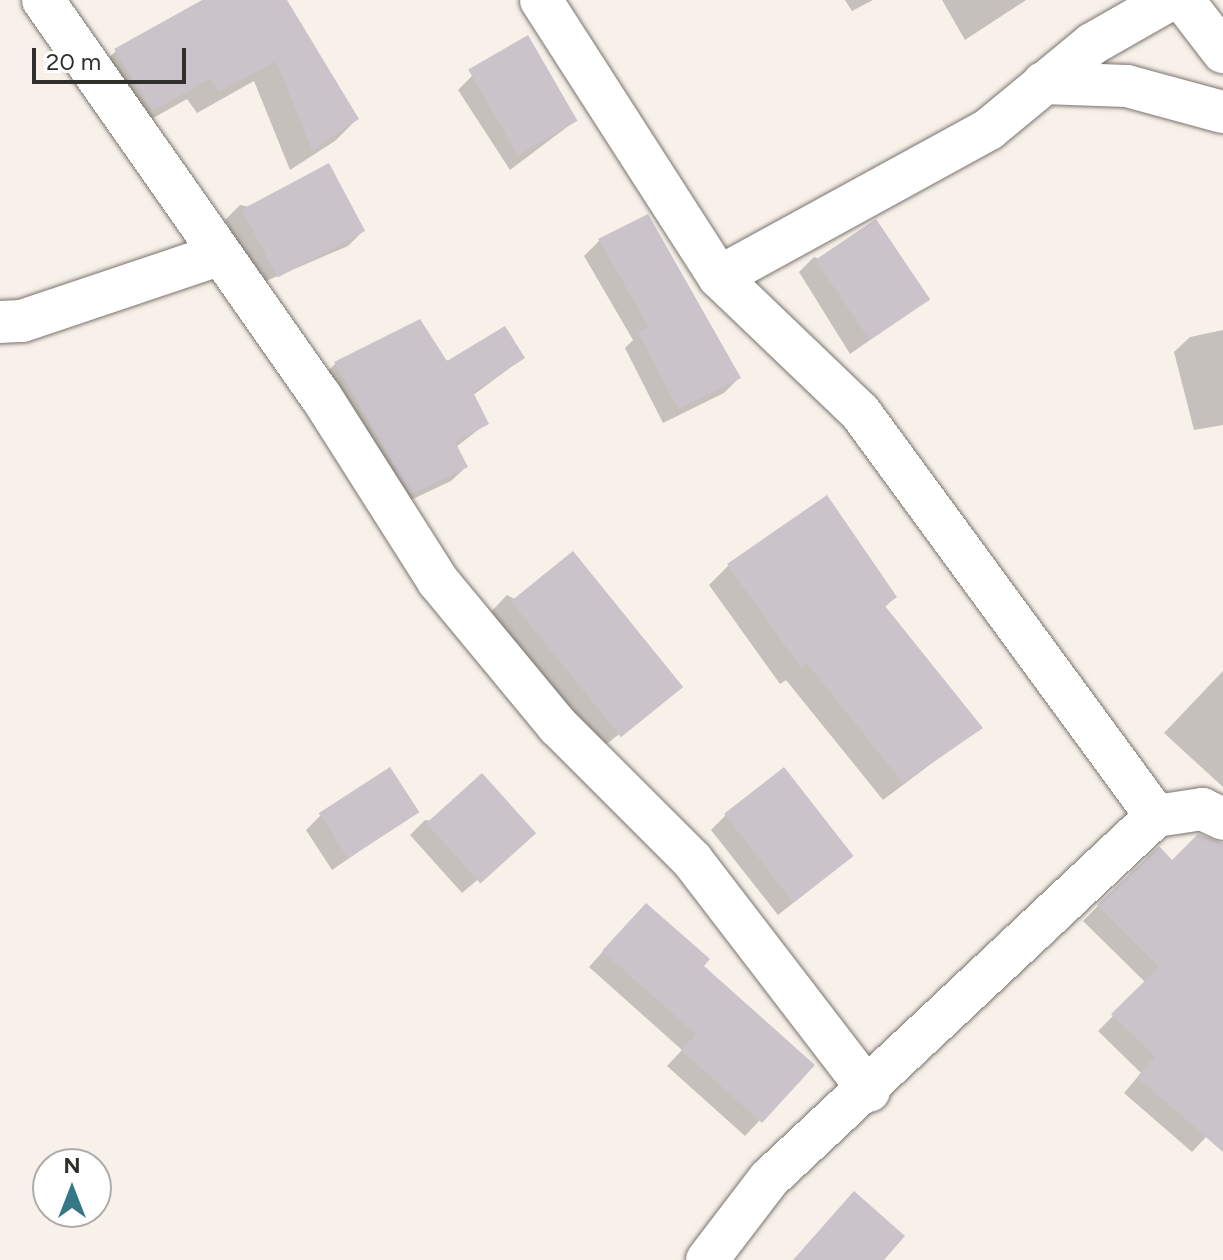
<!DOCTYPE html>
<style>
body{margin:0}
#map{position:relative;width:1223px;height:1260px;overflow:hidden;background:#f7f1ea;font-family:Figtree,sans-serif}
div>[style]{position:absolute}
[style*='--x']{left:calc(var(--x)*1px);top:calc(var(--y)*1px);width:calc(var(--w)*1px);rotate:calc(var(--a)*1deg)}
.shadow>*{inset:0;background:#0003}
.building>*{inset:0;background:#cac4ca;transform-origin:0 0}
.roads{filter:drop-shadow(0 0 2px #7a746e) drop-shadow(0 0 2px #7a746e)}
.minor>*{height:42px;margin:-21px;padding:0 21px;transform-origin:21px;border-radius:21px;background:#fff}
span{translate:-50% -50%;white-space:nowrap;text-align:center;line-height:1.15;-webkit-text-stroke:8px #fff;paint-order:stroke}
.north{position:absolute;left:32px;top:1148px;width:80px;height:80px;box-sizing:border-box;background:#fff;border:2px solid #adacab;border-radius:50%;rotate:0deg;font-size:22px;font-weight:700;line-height:32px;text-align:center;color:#312f2c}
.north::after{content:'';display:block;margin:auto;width:28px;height:36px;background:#347887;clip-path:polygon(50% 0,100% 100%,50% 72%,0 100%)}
.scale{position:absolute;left:32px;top:48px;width:154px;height:36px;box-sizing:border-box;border:4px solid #312f2c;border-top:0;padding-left:10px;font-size:24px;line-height:28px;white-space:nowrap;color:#312f2c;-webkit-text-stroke:6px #fff;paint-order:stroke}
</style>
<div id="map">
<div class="shadow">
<i style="clip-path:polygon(206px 0,285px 0,357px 119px,335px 141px,290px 170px,254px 81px,197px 113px,187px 99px,130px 131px,94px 72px,116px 51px)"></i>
<i style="clip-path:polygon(845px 0,873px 0,852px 11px)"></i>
<i style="clip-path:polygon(942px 0,1026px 0,965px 40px)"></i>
<i style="clip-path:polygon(473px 75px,575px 121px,510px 170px,458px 90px)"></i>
<i style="clip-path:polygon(240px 205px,363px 231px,348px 246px,259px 284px,225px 220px)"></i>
<i style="clip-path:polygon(647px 217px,739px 378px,724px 393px,663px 423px,625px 348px,633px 340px,584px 256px,599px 241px)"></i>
<i style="clip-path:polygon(814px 257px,927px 300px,850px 354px,799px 272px)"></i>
<i style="clip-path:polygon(1223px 330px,1223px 425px,1194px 430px,1174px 352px,1190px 337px)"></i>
<i style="clip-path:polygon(523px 358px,472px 396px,487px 423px,456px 447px,466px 467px,451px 481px,396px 507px,321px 378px,335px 364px)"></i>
<i style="clip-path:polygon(728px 566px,895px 597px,884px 608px,980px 727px,883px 800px,786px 680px,780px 684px,709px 585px)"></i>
<i style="clip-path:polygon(507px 595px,680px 687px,591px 756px,486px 617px)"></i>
<i style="clip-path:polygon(1223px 671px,1223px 787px,1164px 733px)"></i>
<i style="clip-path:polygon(416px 812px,332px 870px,306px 830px,321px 815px)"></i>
<i style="clip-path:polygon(726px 815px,852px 856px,778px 915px,711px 830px)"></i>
<i style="clip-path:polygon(425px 820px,534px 832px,462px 893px,410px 835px)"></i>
<i style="clip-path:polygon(1223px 844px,1223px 1119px,1192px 1152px,1124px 1093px,1141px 1073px,1098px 1031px,1146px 983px,1083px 921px,1098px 906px,1172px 862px)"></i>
<i style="clip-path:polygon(631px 920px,701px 966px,812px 1065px,745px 1136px,667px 1066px,682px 1050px,589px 967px)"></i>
</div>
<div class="building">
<i style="clip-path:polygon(202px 0,287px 0,359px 119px,312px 150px,276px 61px,219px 92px,210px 79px,152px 111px,114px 49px)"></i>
<i style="left:528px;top:35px;width:99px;height:69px;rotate:60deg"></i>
<i style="left:329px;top:163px;width:77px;height:99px;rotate:62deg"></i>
<i style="clip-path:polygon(648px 214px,741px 378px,678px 409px,638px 332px,649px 327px,598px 239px)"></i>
<i style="left:876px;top:219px;width:97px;height:73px;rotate:56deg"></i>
<i style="clip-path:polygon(420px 319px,447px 361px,505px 326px,525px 358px,473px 392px,489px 424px,455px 442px,468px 467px,411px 494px,334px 362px)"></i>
<i style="clip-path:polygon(827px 495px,897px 597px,885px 606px,983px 728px,903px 783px,806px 662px,800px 667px,727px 564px)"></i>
<i style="left:573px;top:551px;width:175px;height:80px;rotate:51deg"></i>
<i style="left:390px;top:767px;width:54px;height:85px;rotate:57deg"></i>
<i style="left:784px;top:767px;width:113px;height:76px;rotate:52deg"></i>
<i style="left:482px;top:773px;width:81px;height:75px;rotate:48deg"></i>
<i style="clip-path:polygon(1198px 834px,1223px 843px,1223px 1152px,1137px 1077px,1155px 1057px,1111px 1014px,1159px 967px,1097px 905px,1159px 846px,1172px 860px)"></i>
<i style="clip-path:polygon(646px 903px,710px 959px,704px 966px,815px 1065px,762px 1123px,681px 1050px,696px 1034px,602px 951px)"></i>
<i style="clip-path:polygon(854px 1191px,905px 1236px,884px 1260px,793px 1260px)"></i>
</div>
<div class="roads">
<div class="minor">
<i style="--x:43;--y:0;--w:482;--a:55"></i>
<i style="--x:320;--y:395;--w:220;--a:57.6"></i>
<i style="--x:438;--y:581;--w:188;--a:50.4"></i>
<i style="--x:558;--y:726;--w:190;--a:45"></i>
<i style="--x:692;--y:860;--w:291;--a:52.5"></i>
<i style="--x:541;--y:0;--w:329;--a:57.3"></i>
<i style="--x:719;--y:277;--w:195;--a:43.8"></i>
<i style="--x:860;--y:412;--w:501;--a:53.77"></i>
<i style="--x:1156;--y:816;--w:47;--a:-8.7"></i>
<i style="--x:1202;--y:809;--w:23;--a:25"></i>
<i style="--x:1183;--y:0;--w:66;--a:52.4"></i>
<i style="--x:1043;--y:83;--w:84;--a:2"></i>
<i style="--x:1127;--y:86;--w:99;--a:15.2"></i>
<i style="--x:719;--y:277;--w:308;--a:-28.7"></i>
<i style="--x:989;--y:129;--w:134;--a:-39.5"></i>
<i style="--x:1092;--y:44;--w:89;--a:-29.7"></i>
<i style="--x:0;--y:322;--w:22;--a:-3"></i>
<i style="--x:22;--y:321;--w:207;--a:-18.6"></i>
<i style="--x:707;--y:1260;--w:102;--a:-52.6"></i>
<i style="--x:769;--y:1179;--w:531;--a:-43.17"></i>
</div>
</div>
<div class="north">N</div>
<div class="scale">20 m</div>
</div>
